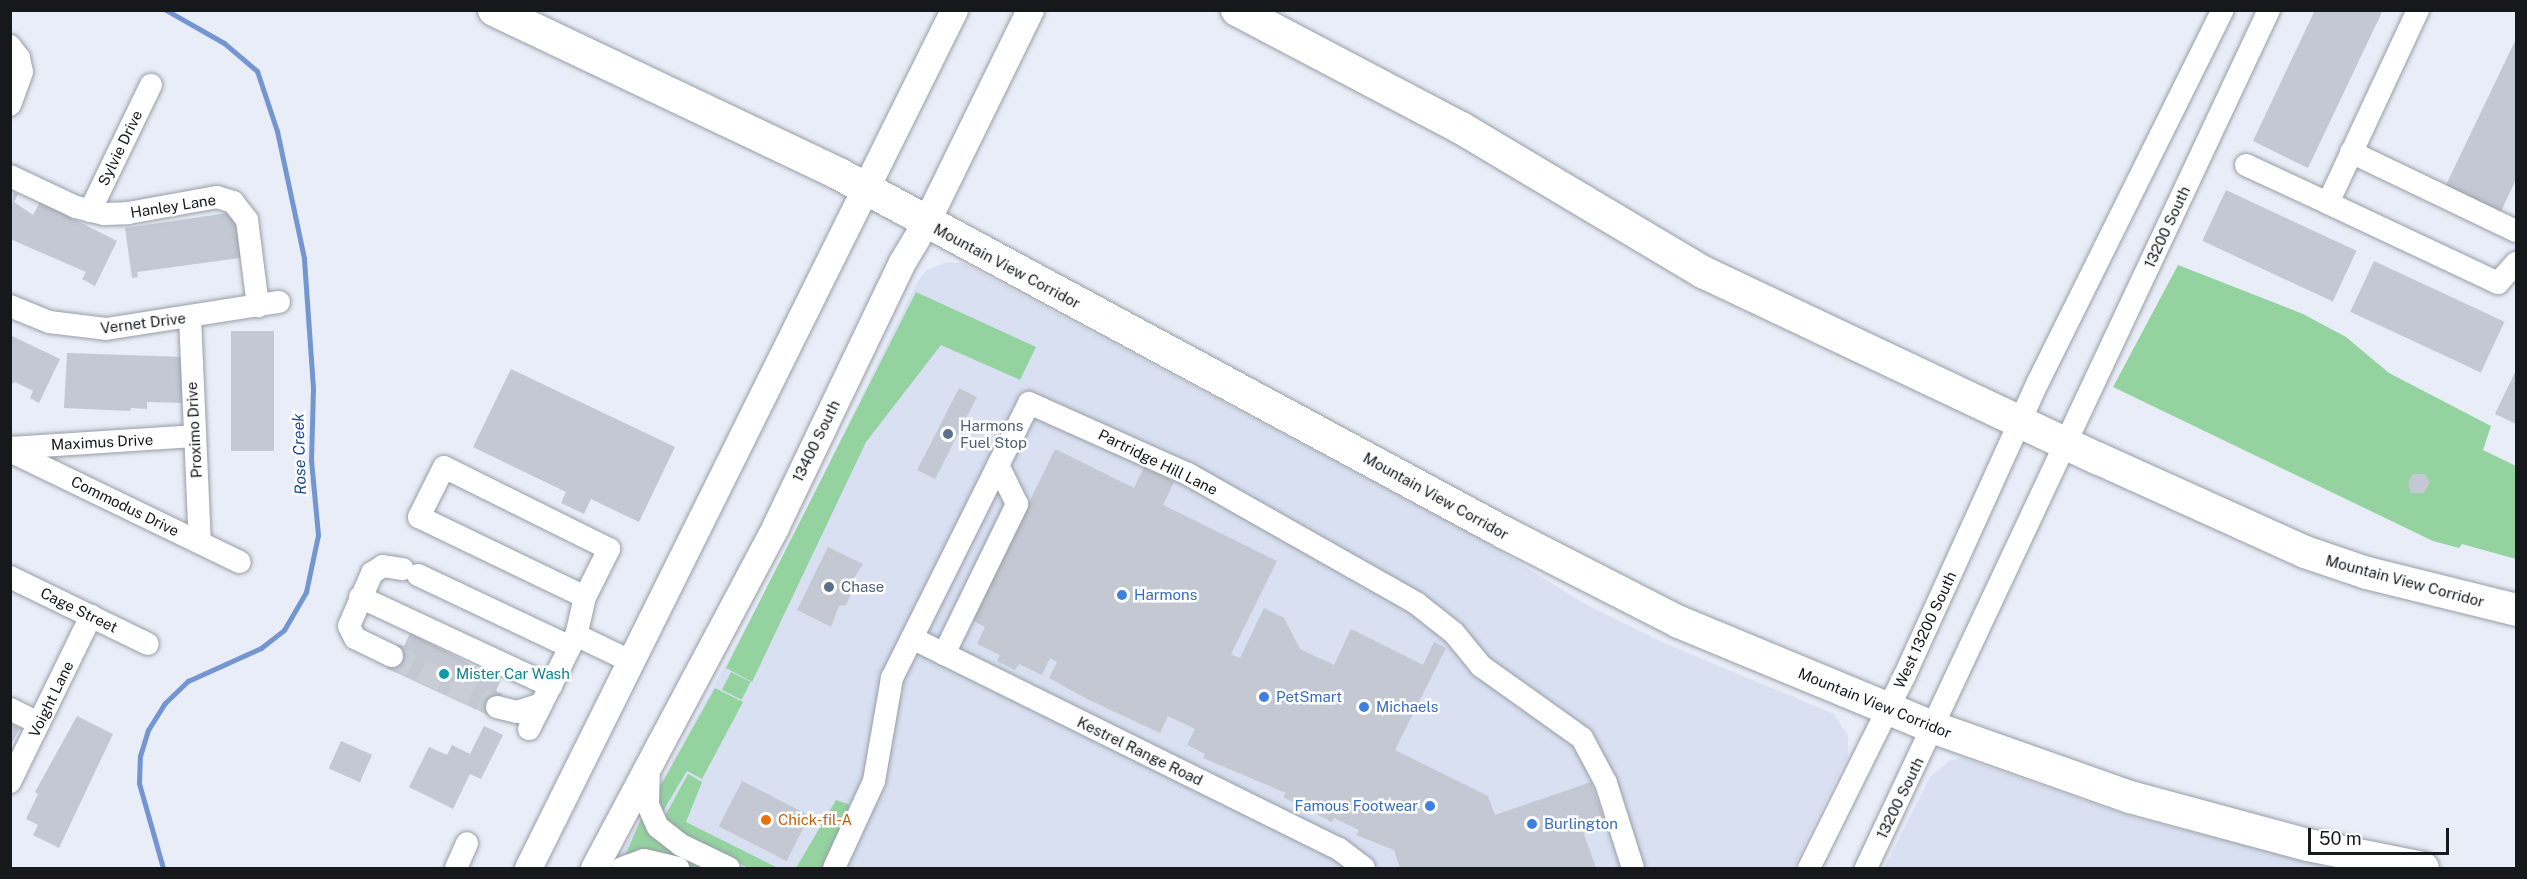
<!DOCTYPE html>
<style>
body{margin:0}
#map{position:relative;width:2527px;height:879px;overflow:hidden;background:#e8edf7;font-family:"Public Sans",sans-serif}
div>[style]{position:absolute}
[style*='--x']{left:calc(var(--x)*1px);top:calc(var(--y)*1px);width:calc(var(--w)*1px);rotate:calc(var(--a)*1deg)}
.built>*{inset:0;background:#d8e0f1}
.green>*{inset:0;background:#94d3a0;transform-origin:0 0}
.stream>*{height:5px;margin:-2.5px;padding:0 2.5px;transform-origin:2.5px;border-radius:2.5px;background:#7396d2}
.building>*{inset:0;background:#c3c8d2;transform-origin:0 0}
.minor-tunnel>*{height:22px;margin-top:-11px;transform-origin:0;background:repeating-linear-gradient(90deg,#c8cdd6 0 22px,transparent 0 33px)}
.roads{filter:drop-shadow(0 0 2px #989da6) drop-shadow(0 0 2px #989da6)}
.minor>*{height:22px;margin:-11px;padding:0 11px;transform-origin:11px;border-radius:11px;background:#fff}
.major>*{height:27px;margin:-13.5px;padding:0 13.5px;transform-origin:13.5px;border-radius:13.5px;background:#fff}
.highway>*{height:32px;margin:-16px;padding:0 16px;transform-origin:16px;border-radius:16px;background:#fff}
.dots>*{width:16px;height:16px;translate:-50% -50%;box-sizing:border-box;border:3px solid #fff;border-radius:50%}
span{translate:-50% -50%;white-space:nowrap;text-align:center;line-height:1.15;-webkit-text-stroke:5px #fff;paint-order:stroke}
.street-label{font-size:15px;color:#16181b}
.service-label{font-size:15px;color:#4e5e75}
.left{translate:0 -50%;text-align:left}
.shop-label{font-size:15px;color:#366cbe}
.right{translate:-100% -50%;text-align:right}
.culture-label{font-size:15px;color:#0d838f}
.food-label{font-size:15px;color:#c56008}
.water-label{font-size:16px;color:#204a92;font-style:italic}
.frame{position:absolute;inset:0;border:12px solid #16181b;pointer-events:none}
.scale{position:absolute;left:2308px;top:828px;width:141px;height:27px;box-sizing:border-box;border:3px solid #16181b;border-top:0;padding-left:8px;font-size:18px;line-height:21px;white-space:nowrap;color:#16181b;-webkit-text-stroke:4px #fff;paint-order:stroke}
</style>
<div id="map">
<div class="built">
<i style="clip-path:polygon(947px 262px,963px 263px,1482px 540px,1585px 604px,1664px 643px,1834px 714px,1848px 736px,1848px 755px,1793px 868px,619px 868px,622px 853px,775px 574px,917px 282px,927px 270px)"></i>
<i style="clip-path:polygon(1963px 758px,2129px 816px,2336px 868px,1884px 868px,1930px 777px,1949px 761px)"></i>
</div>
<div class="green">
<i style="clip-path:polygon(2178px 265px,2303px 314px,2346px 337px,2389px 373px,2491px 426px,2483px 450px,2516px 466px,2516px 559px,2462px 544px,2459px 548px,2433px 541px,2113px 387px)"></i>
<i style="clip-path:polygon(916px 292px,1036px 347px,1020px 380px,941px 345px,866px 442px,752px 682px,726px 668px)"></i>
<i style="left:731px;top:672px;width:22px;height:20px;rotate:27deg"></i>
<i style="clip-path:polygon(715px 688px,743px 702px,702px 779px,687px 771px,660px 816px,656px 794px)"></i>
<i style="clip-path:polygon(688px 774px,702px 782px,686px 822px,778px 868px,748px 868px,670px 826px,665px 816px)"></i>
<i style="clip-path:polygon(836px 800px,848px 804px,851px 810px,822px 868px,796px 868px)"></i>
<i style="clip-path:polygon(642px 817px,716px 868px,691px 868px,672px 859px,624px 858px)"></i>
</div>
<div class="stream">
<i style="--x:163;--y:868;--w:88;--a:-105.8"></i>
<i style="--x:139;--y:783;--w:27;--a:-88"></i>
<i style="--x:140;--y:756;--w:27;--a:-73"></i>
<i style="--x:148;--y:730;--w:32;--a:-58"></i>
<i style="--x:165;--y:703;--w:32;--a:-44"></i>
<i style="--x:188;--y:681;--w:80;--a:-24.3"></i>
<i style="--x:261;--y:648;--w:29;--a:-38"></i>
<i style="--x:284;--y:630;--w:44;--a:-59.9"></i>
<i style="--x:306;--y:592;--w:58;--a:-78.1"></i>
<i style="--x:318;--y:535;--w:75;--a:-95.3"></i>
<i style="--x:311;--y:460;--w:72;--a:-88.4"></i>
<i style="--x:313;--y:388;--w:130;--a:-94"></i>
<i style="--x:304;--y:258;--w:130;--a:-102"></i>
<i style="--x:277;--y:131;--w:63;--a:-108.4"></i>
<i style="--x:257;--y:71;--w:43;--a:-139.7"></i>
<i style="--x:224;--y:43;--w:67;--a:-150.4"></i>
</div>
<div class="building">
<i style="clip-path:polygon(2315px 10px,2383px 10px,2308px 168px,2253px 141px)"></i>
<i style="clip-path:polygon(2516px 39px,2516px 179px,2499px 216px,2444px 189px)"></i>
<i style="left:2226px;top:190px;width:144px;height:56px;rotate:25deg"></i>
<i style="clip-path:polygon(13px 192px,18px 194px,14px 202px,33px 215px,40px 202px,117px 241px,95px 286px,82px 279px,86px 272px,10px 239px)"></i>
<i style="clip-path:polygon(241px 211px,247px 257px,137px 272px,138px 277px,132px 278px,125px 228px)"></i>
<i style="left:2374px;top:261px;width:144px;height:56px;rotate:25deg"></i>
<i style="left:231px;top:331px;width:43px;height:120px"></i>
<i style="clip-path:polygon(10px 335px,60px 359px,39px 403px,30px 398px,33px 391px,15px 382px,10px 385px)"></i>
<i style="clip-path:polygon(67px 353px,184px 357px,182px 403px,147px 402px,147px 409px,131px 408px,130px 411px,64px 408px)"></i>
<i style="clip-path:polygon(511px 369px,675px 447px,639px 522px,591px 499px,584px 514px,561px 503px,566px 492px,473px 447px)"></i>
<i style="clip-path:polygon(2516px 370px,2516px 424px,2495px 414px)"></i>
<i style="left:959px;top:388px;width:20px;height:92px;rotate:27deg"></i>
<i style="clip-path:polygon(1055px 449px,1134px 488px,1144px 467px,1174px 482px,1163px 505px,1277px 561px,1231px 654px,1240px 658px,1264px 608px,1284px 618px,1300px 649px,1334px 665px,1351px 629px,1423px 665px,1434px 642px,1446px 648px,1395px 750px,1488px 796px,1495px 815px,1591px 782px,1604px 820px,1582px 828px,1596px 868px,1400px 868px,1394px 850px,1356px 835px,1359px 830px,1334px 818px,1332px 822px,1283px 797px,1286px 793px,1203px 758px,1205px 754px,1187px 745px,1195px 729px,1168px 716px,1160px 733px,1087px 699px,1049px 678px,1057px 662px,1050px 658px,1042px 675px,1019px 664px,1015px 670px,997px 661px,1000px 655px,977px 644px,985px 627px,972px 620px)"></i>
<i style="clip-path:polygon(2413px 474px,2425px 474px,2430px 482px,2424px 493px,2411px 493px,2408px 483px)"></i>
<i style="clip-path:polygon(828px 547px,863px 564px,851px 583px,854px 588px,846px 605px,839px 606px,831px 627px,797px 610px)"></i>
<i style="clip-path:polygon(410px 633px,501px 680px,496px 691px,503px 694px,492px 717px,386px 668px,398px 644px,404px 646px)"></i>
<i style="clip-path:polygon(77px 716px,113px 734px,59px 848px,33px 835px,38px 825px,26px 819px,38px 794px,35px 792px)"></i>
<i style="clip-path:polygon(10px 723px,20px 728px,10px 746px)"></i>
<i style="clip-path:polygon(484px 726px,503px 735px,481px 779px,470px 774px,453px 809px,409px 787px,429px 747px,447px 755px,452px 745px,470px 754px)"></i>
<i style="left:341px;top:741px;width:34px;height:30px;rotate:24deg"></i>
<i style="left:742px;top:781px;width:76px;height:51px;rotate:27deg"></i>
</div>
<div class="minor-tunnel">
<i style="--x:392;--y:656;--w:117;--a:25.9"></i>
</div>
<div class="roads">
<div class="minor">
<i style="--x:2418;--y:10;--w:213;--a:115"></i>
<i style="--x:2328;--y:203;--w:188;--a:25.2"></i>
<i style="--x:2498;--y:283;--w:27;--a:-48"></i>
<i style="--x:10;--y:46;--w:15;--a:53"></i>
<i style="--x:19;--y:58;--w:14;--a:78"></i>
<i style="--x:22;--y:72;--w:35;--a:110"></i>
<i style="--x:2351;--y:152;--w:183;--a:25.6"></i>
<i style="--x:2246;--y:165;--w:90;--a:24.9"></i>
<i style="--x:10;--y:176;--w:73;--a:25.2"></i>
<i style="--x:76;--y:207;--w:29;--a:14"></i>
<i style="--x:104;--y:214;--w:24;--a:-2"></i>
<i style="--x:128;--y:213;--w:90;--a:-10.2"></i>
<i style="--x:217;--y:197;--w:17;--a:17"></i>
<i style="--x:233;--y:202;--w:23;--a:52"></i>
<i style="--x:247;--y:220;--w:87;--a:82.7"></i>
<i style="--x:90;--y:211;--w:140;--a:-64.2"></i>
<i style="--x:10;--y:306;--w:42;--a:22.3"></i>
<i style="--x:49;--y:322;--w:57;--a:7"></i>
<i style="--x:106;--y:329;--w:175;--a:-8.9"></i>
<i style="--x:190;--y:317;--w:225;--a:87.5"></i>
<i style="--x:10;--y:448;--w:184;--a:-3.7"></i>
<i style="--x:10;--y:451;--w:255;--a:25.8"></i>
<i style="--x:418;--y:575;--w:168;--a:25.3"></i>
<i style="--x:10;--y:577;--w:153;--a:25.9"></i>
<i style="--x:360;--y:597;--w:211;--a:25"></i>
<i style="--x:585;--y:597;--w:54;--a:-63.4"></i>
<i style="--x:609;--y:549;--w:184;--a:-153.6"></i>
<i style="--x:444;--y:467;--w:56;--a:116.6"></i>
<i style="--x:419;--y:517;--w:184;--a:25.7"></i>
<i style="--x:585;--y:597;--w:39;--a:103"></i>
<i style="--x:576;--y:635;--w:60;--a:25.7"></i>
<i style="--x:912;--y:638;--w:476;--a:26.3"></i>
<i style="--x:1339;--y:849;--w:31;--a:37"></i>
<i style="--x:944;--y:654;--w:167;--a:-64"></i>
<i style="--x:1017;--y:504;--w:43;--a:-116"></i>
<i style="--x:392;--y:656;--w:41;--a:-154.1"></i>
<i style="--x:355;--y:638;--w:13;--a:-117"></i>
<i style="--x:349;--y:626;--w:58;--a:-66.5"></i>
<i style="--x:372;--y:573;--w:13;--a:-32"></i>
<i style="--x:383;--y:566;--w:20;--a:9"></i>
<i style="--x:497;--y:707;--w:21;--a:14"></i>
<i style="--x:517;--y:712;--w:26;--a:-18"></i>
<i style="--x:10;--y:709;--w:32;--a:26"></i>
<i style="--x:529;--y:729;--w:105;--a:-63.4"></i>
<i style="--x:649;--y:764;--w:41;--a:91.4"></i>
<i style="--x:648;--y:805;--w:24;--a:66"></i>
<i style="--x:658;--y:827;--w:29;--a:38"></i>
<i style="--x:681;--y:845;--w:53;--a:25.6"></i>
<i style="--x:10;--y:782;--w:185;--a:-64"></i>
<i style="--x:456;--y:868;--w:27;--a:-66"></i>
<i style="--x:622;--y:868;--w:23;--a:-20"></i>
<i style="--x:644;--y:860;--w:35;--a:13"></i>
<i style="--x:834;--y:868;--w:96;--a:-65.3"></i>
<i style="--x:874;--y:781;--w:105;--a:-80.1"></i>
<i style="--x:892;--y:678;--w:307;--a:-63.5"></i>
<i style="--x:1029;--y:403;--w:174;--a:24.1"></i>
<i style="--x:1188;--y:474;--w:262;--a:29.5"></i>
<i style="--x:1416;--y:603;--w:48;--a:38.3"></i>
<i style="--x:1454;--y:633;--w:43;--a:50.7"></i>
<i style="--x:1481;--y:666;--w:124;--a:35.5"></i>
<i style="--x:1582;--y:738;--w:51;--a:61.9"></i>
<i style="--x:1606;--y:783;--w:89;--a:72.4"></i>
<i style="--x:1809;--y:868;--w:213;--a:-63.6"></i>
<i style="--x:1904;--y:677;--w:324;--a:-65.6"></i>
<i style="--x:2038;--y:382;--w:415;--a:-63.6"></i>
<i style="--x:1866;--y:868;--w:948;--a:-64.84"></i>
</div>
<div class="major">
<i style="--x:528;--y:868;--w:958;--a:-63.6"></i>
<i style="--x:594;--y:868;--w:388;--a:-62"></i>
<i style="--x:776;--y:525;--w:292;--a:-64.4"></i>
<i style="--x:902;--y:262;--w:47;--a:-59"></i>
<i style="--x:926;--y:222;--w:236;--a:-63.9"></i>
</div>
<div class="highway">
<i style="--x:494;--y:10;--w:382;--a:25.4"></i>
<i style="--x:839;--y:174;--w:757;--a:28.33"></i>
<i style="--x:1505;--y:533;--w:195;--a:27.1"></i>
<i style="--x:1679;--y:622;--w:274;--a:22.5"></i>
<i style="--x:1932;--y:727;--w:210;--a:19.5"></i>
<i style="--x:2130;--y:797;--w:184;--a:15.1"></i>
<i style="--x:2308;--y:845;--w:117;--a:11.3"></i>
<i style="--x:1237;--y:10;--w:253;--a:27.8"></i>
<i style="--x:1461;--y:128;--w:282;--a:30.8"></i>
<i style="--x:1703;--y:272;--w:436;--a:25.3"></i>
<i style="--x:2097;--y:458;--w:228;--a:24.3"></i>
<i style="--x:2305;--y:552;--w:65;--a:18.7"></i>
<i style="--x:2367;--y:573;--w:154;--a:13.9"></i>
</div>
</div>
<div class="dots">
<i style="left:948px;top:434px;background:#5c6f8a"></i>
<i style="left:829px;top:587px;background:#5c6f8a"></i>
<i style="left:1122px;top:595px;background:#3f7fe0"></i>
<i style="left:444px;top:674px;background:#0f9aa8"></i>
<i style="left:1264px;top:697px;background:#3f7fe0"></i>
<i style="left:1364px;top:707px;background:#3f7fe0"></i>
<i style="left:1430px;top:806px;background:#3f7fe0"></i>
<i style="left:766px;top:820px;background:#e8710a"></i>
<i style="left:1532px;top:824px;background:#3f7fe0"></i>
</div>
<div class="street-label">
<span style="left:120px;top:148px;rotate:-64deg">Sylvie Drive</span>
<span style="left:173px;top:206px;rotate:-9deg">Hanley Lane</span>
<span style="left:2167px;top:227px;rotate:-65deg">13200 South</span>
<span style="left:1007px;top:266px;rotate:28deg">Mountain View Corridor</span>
<span style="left:143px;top:323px;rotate:-7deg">Vernet Drive</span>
<span style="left:194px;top:430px;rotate:-93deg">Proximo Drive</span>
<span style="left:816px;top:441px;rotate:-64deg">13400 South</span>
<span style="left:102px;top:442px;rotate:-3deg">Maximus Drive</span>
<span style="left:1158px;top:462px;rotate:26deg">Partridge Hill Lane</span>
<span style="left:1436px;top:496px;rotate:29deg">Mountain View Corridor</span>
<span style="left:125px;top:506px;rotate:26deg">Commodus Drive</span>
<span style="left:2405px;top:581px;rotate:15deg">Mountain View Corridor</span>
<span style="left:79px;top:610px;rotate:26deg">Cage Street</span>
<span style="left:1925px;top:630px;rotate:-65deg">West 13200 South</span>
<span style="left:51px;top:699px;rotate:-64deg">Voight Lane</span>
<span style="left:1875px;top:703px;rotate:22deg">Mountain View Corridor</span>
<span style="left:1140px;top:751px;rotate:26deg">Kestrel Range Road</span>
<span style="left:1900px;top:798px;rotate:-64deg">13200 South</span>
</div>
<div class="service-label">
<span class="left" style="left:960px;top:434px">Harmons<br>Fuel Stop</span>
<span class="left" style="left:841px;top:587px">Chase</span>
</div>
<div class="shop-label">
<span class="left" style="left:1134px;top:595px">Harmons</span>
<span class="left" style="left:1276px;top:697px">PetSmart</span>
<span class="left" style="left:1376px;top:707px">Michaels</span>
<span class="right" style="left:1418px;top:806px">Famous Footwear</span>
<span class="left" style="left:1544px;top:824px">Burlington</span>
</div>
<div class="culture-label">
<span class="left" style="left:456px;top:674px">Mister Car Wash</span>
</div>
<div class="food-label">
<span class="left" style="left:778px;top:820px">Chick-fil-A</span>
</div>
<div class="water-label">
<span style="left:300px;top:454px;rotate:-92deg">Rose Creek</span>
</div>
<div class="frame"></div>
<div class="scale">50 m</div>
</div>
